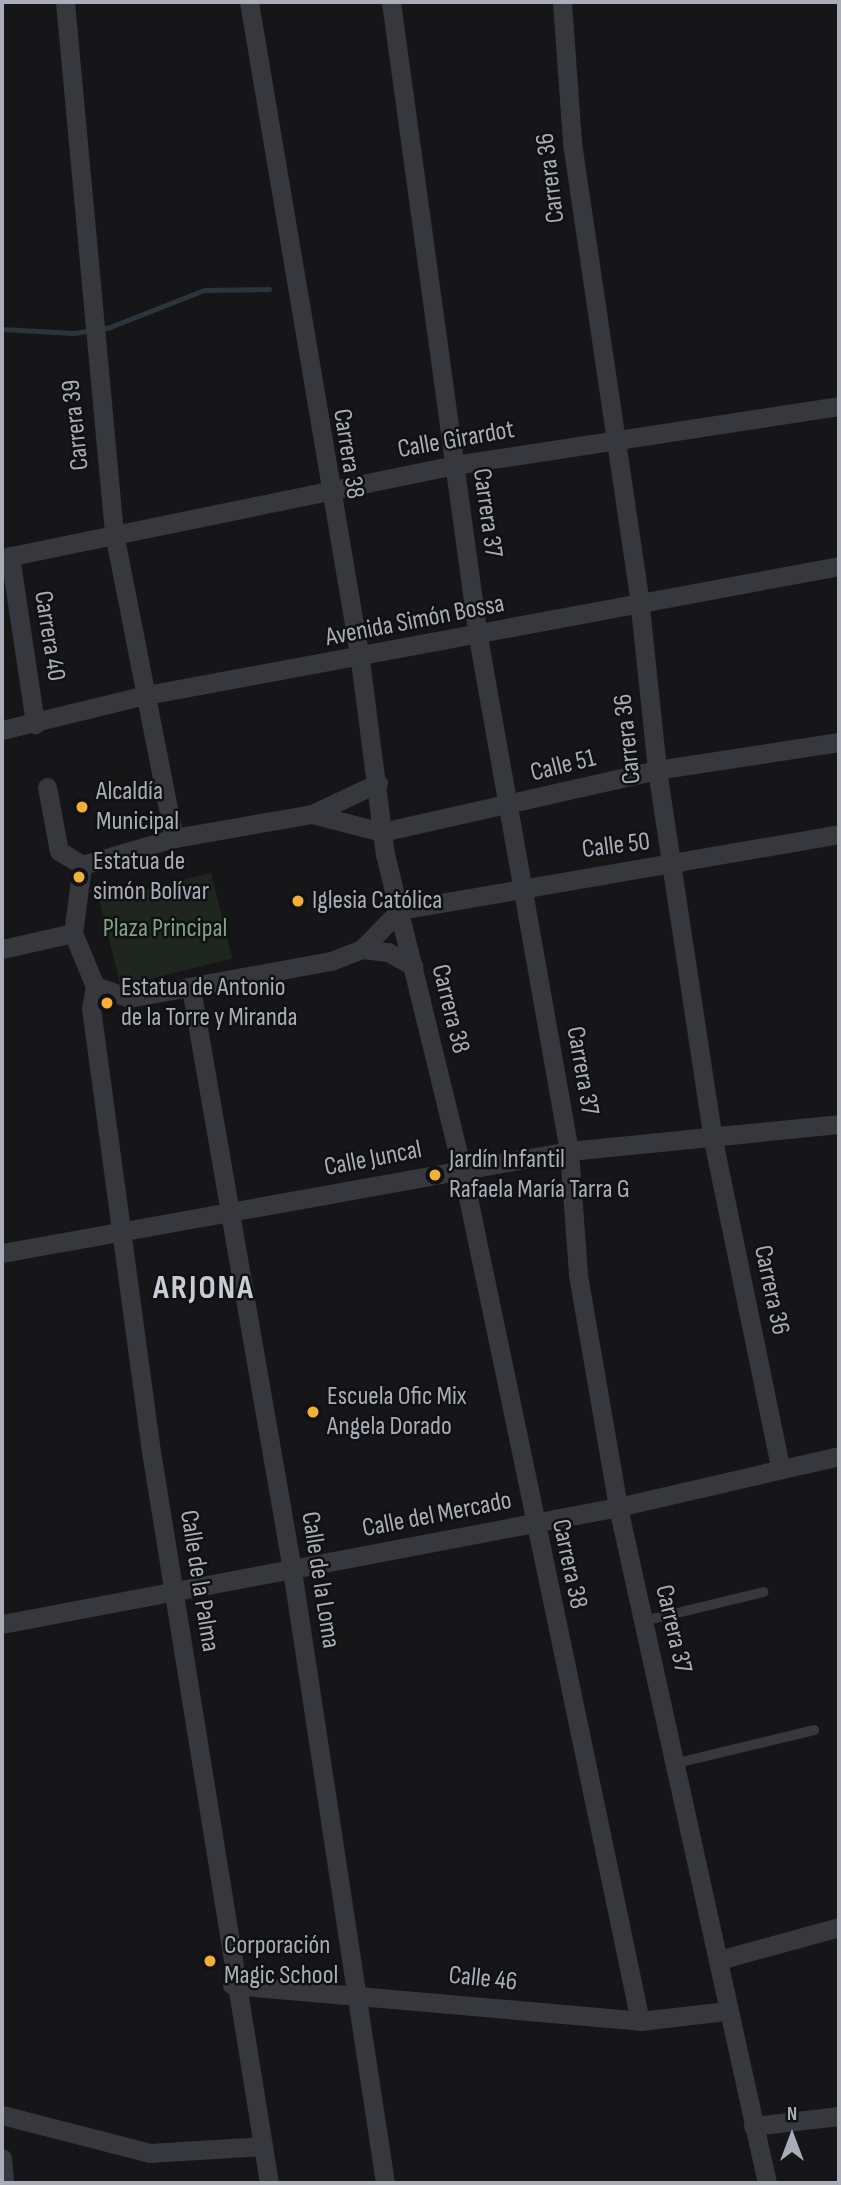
<!DOCTYPE html>
<meta charset="utf-8">
<style>
body{margin:0}
#map{position:relative;width:841px;height:2185px;overflow:hidden;background:#161618;font-family:"Sofia Sans Condensed",sans-serif}
div>[style]{position:absolute}
[style*='--x']{left:calc(var(--x)*1px);top:calc(var(--y)*1px);width:calc(var(--w)*1px);rotate:calc(var(--a)*1deg)}
.green>*{inset:0;background:#1e261f;transform-origin:0 0}
.stream>*{height:5px;margin:-2.5px;padding:0 2.5px;transform-origin:2.5px;border-radius:2.5px;background:#2c353c}
.service>*{height:10px;margin:-5px;padding:0 5px;transform-origin:5px;border-radius:5px;background:#37383d}
.minor>*{height:19px;margin:-9.5px;padding:0 9.5px;transform-origin:9.5px;border-radius:9.5px;background:#37383d}
.dots>*{width:19px;height:19px;translate:-50% -50%;box-sizing:border-box;border:4px solid #111113;border-radius:50%}
span{translate:-50% -50%;white-space:nowrap;text-align:center;line-height:1.15;-webkit-text-stroke:5px #111113;paint-order:stroke}
.street-label{font-size:26px;color:#a8adb8}
.poi-label{font-size:26px;color:#a8adb8}
.left{translate:0 -50%;text-align:left}
.park-label{font-size:26px;color:#7fa381}
.district-label{font-size:33px;color:#c9ccd4;font-weight:700;letter-spacing:2px}
.frame{position:absolute;inset:0;border:4px solid #a8adb8;pointer-events:none}
.north{position:absolute;left:757px;top:2101px;width:70px;height:70px;-webkit-text-stroke:5px #111113;paint-order:stroke;rotate:0deg;font-size:19px;font-weight:700;line-height:28px;text-align:center;color:#a8adb8}
.north::after{content:'';display:block;margin:auto;width:24px;height:32px;background:#a8adb8;clip-path:polygon(50% 0,100% 100%,50% 72%,0 100%)}
</style>
<div id="map">
<div class="green">
<i style="left:211px;top:873px;width:88px;height:115px;rotate:76deg"></i>
</div>
<div class="stream">
<i style="--x:2;--y:329;--w:72;--a:3.2"></i>
<i style="--x:74;--y:333;--w:36;--a:-9"></i>
<i style="--x:110;--y:327;--w:101;--a:-21.5"></i>
<i style="--x:204;--y:290;--w:65;--a:-0.9"></i>
</div>
<div class="service">
<i style="--x:644;--y:1621;--w:123;--a:-13.6"></i>
<i style="--x:677;--y:1763;--w:141;--a:-13.5"></i>
</div>
<div class="minor">
<i style="--x:65;--y:2;--w:533;--a:84.73"></i>
<i style="--x:114;--y:533;--w:311;--a:78.9"></i>
<i style="--x:249;--y:2;--w:667;--a:80.42"></i>
<i style="--x:360;--y:660;--w:196;--a:82.7"></i>
<i style="--x:385;--y:854;--w:324;--a:76.3"></i>
<i style="--x:462;--y:1169;--w:870;--a:78.2"></i>
<i style="--x:391;--y:2;--w:641;--a:82.2"></i>
<i style="--x:478;--y:637;--w:522;--a:79.96"></i>
<i style="--x:569;--y:1151;--w:124;--a:85.8"></i>
<i style="--x:578;--y:1275;--w:235;--a:80.2"></i>
<i style="--x:618;--y:1507;--w:692;--a:77.57"></i>
<i style="--x:562;--y:2;--w:141;--a:85.9"></i>
<i style="--x:572;--y:143;--w:460;--a:81.6"></i>
<i style="--x:639;--y:598;--w:173;--a:84"></i>
<i style="--x:657;--y:770;--w:369;--a:81.4"></i>
<i style="--x:712;--y:1135;--w:337;--a:78.4"></i>
<i style="--x:10;--y:556;--w:170;--a:81.5"></i>
<i style="--x:2;--y:558;--w:461;--a:-11.6"></i>
<i style="--x:454;--y:465;--w:389;--a:-8.7"></i>
<i style="--x:2;--y:730;--w:143;--a:-13.7"></i>
<i style="--x:141;--y:696;--w:710;--a:-10.55"></i>
<i style="--x:839;--y:742;--w:184;--a:171.3"></i>
<i style="--x:657;--y:770;--w:282;--a:167.3"></i>
<i style="--x:382;--y:832;--w:72;--a:-165.6"></i>
<i style="--x:312;--y:814;--w:140;--a:170.1"></i>
<i style="--x:174;--y:838;--w:96;--a:163.6"></i>
<i style="--x:82;--y:865;--w:69;--a:97.5"></i>
<i style="--x:73;--y:933;--w:57;--a:67.5"></i>
<i style="--x:95;--y:986;--w:36;--a:19"></i>
<i style="--x:129;--y:998;--w:205;--a:-10.4"></i>
<i style="--x:331;--y:961;--w:33;--a:-21"></i>
<i style="--x:362;--y:949;--w:54;--a:-45.7"></i>
<i style="--x:400;--y:910;--w:446;--a:-9.8"></i>
<i style="--x:47;--y:787;--w:65;--a:79.4"></i>
<i style="--x:59;--y:851;--w:27;--a:31"></i>
<i style="--x:312;--y:814;--w:73;--a:-25.2"></i>
<i style="--x:2;--y:949;--w:73;--a:-12.7"></i>
<i style="--x:362;--y:949;--w:26;--a:7"></i>
<i style="--x:388;--y:952;--w:29;--a:29"></i>
<i style="--x:95;--y:986;--w:22;--a:100"></i>
<i style="--x:91;--y:1008;--w:441;--a:82.3"></i>
<i style="--x:150;--y:1445;--w:748;--a:80.84"></i>
<i style="--x:191;--y:988;--w:591;--a:80.15"></i>
<i style="--x:292;--y:1570;--w:620;--a:81.37"></i>
<i style="--x:2;--y:1253;--w:576;--a:-10.2"></i>
<i style="--x:569;--y:1151;--w:271;--a:-5.7"></i>
<i style="--x:2;--y:1624;--w:627;--a:-10.75"></i>
<i style="--x:618;--y:1507;--w:227;--a:-13"></i>
<i style="--x:719;--y:1960;--w:124;--a:-15.4"></i>
<i style="--x:232;--y:1985;--w:410;--a:5"></i>
<i style="--x:640;--y:2021;--w:88;--a:-6.6"></i>
<i style="--x:2;--y:2115;--w:153;--a:14.4"></i>
<i style="--x:150;--y:2153;--w:113;--a:-3.5"></i>
<i style="--x:753;--y:2126;--w:87;--a:-6.6"></i>
<i style="--x:2;--y:2158;--w:25;--a:85"></i>
</div>
<div class="dots">
<i style="left:82px;top:807px;background:#f2b134"></i>
<i style="left:79px;top:877px;background:#f2b134"></i>
<i style="left:298px;top:901px;background:#f2b134"></i>
<i style="left:107px;top:1003px;background:#f2b134"></i>
<i style="left:435px;top:1175px;background:#f2b134"></i>
<i style="left:313px;top:1412px;background:#f2b134"></i>
<i style="left:210px;top:1961px;background:#f2b134"></i>
</div>
<div class="street-label">
<span style="left:551px;top:178px;rotate:-97deg">Carrera 36</span>
<span style="left:76px;top:425px;rotate:-96deg">Carrera 39</span>
<span style="left:456px;top:440px;rotate:-10deg">Calle Girardot</span>
<span style="left:348px;top:454px;rotate:81deg">Carrera 38</span>
<span style="left:487px;top:513px;rotate:82deg">Carrera 37</span>
<span style="left:415px;top:621px;rotate:-11deg">Avenida Simón Bossa</span>
<span style="left:49px;top:636px;rotate:81deg">Carrera 40</span>
<span style="left:628px;top:739px;rotate:-96deg">Carrera 36</span>
<span style="left:563px;top:766px;rotate:-14deg">Calle 51</span>
<span style="left:616px;top:846px;rotate:-7deg">Calle 50</span>
<span style="left:450px;top:1009px;rotate:76deg">Carrera 38</span>
<span style="left:582px;top:1071px;rotate:80deg">Carrera 37</span>
<span style="left:373px;top:1159px;rotate:-11deg">Calle Juncal</span>
<span style="left:771px;top:1290px;rotate:78deg">Carrera 36</span>
<span style="left:437px;top:1515px;rotate:-11deg">Calle del Mercado</span>
<span style="left:569px;top:1564px;rotate:78deg">Carrera 38</span>
<span style="left:320px;top:1580px;rotate:81deg">Calle de la Loma</span>
<span style="left:199px;top:1581px;rotate:81deg">Calle de la Palma</span>
<span style="left:673px;top:1629px;rotate:77deg">Carrera 37</span>
<span style="left:483px;top:1979px;rotate:6deg">Calle 46</span>
</div>
<div class="poi-label">
<span class="left" style="left:96px;top:807px">Alcaldía<br>Municipal</span>
<span class="left" style="left:93px;top:877px">Estatua de<br>simón Bolívar</span>
<span class="left" style="left:312px;top:901px">Iglesia Católica</span>
<span class="left" style="left:121px;top:1003px">Estatua de Antonio<br>de la Torre y Miranda</span>
<span class="left" style="left:449px;top:1175px">Jardín Infantil<br>Rafaela María Tarra G</span>
<span class="left" style="left:327px;top:1412px">Escuela Ofic Mix<br>Angela Dorado</span>
<span class="left" style="left:224px;top:1961px">Corporación<br>Magic School</span>
</div>
<div class="park-label">
<span style="left:165px;top:929px">Plaza Principal</span>
</div>
<div class="district-label">
<span style="left:204px;top:1289px">ARJONA</span>
</div>
<div class="frame"></div>
<div class="north">N</div>
</div>
